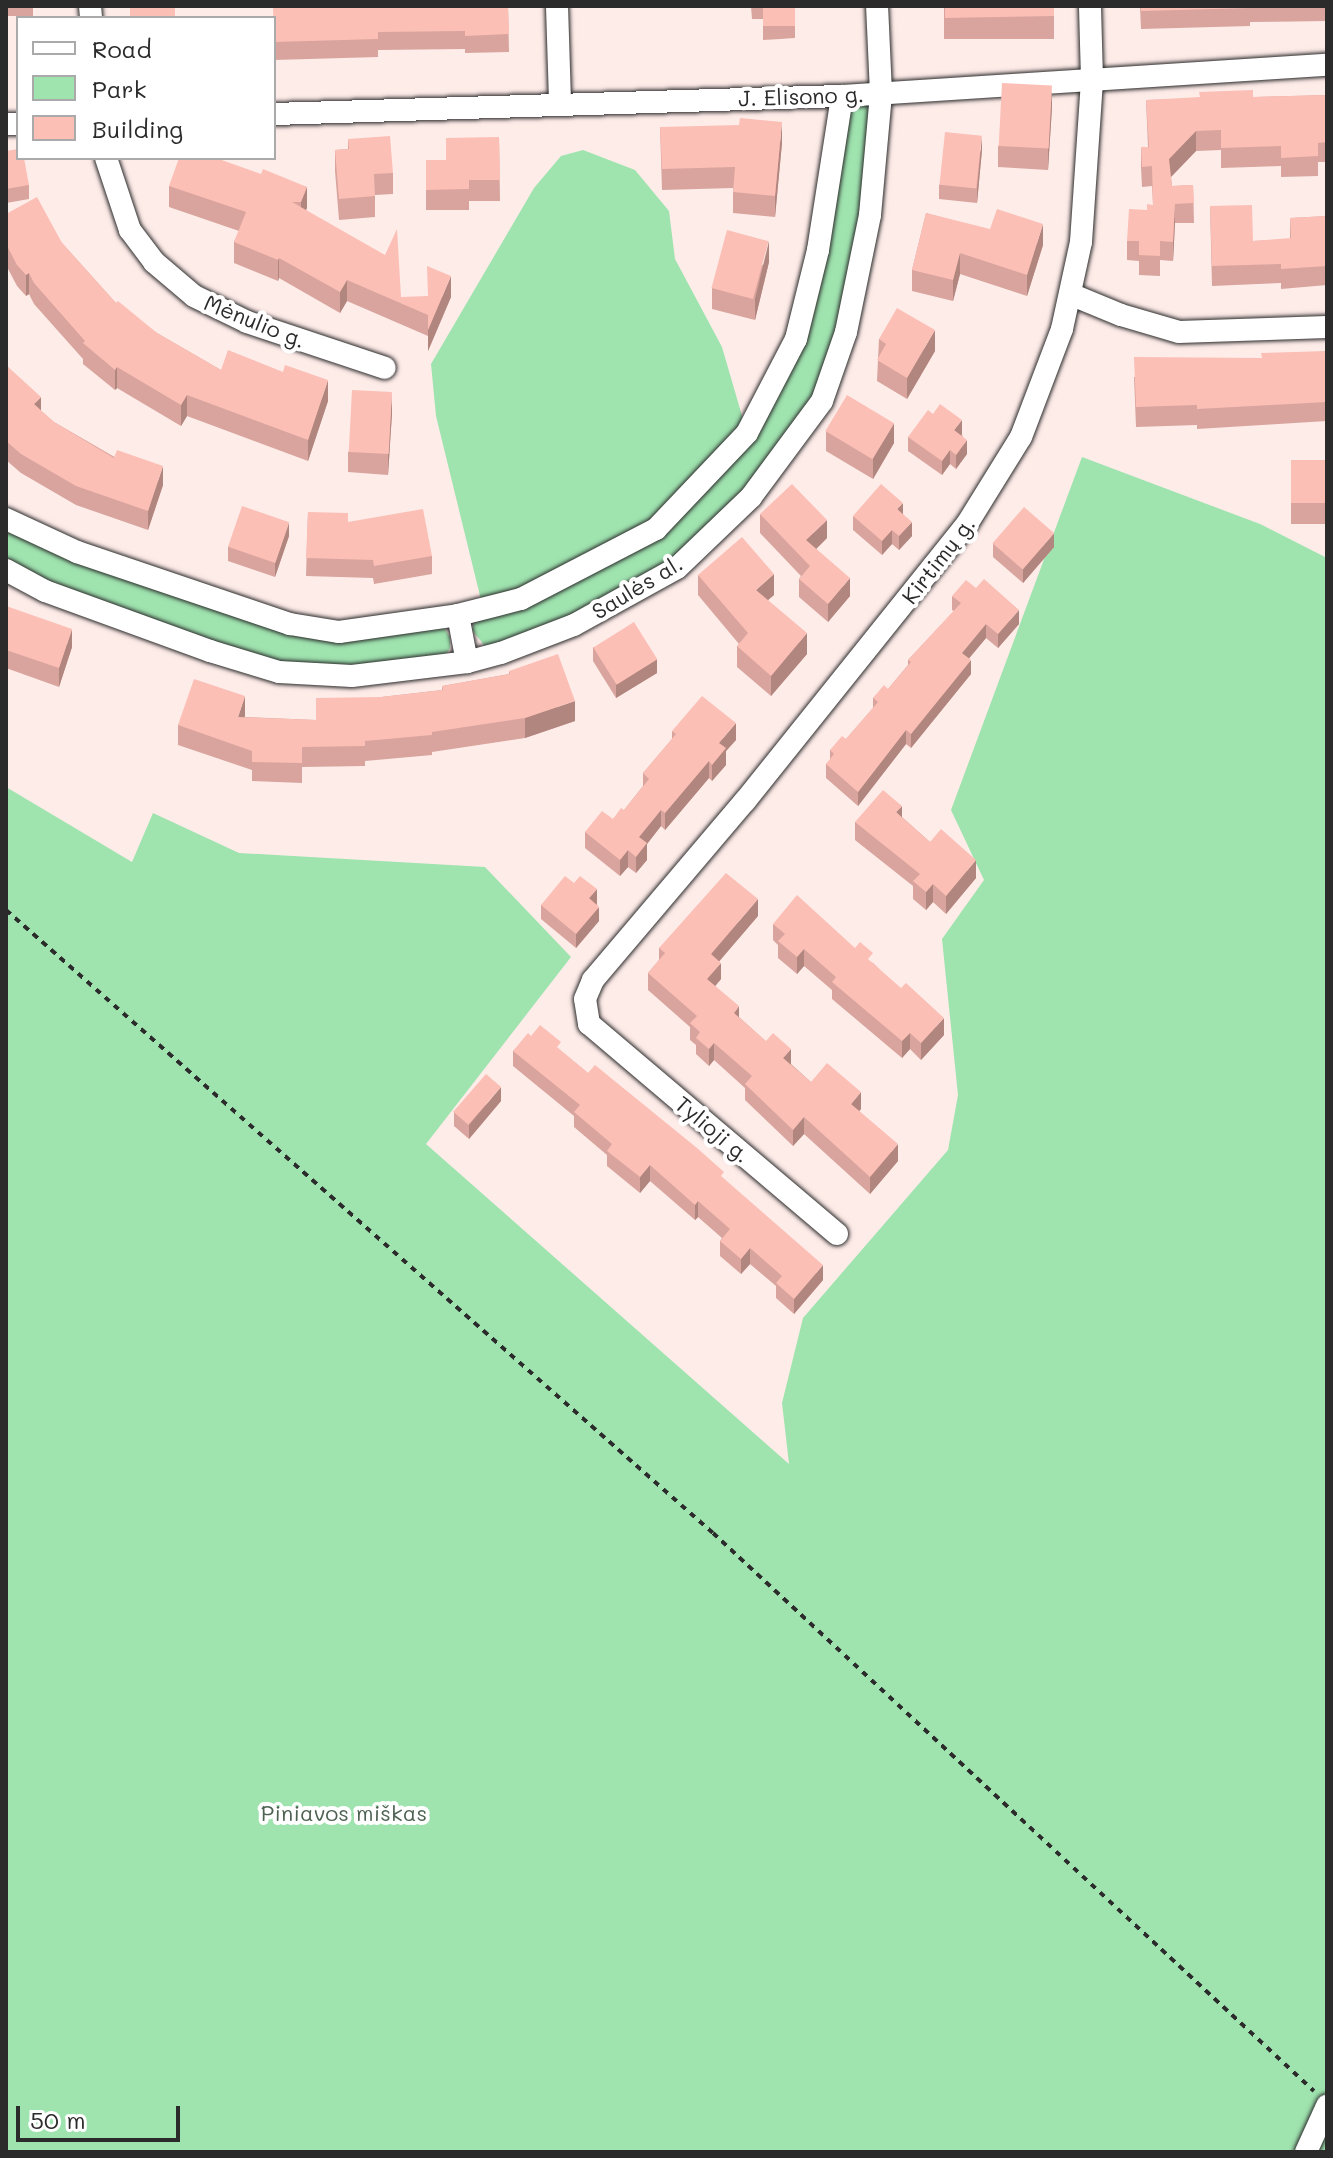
<!DOCTYPE html>
<meta charset="utf-8">
<style>
body{margin:0}
#map{position:relative;width:1333px;height:2158px;overflow:hidden;background:#feece9;font-family:Mali,sans-serif}
div>[style]{position:absolute}
[style*='--x']{left:calc(var(--x)*1px);top:calc(var(--y)*1px);width:calc(var(--w)*1px);rotate:calc(var(--a)*1deg)}
.green>*{inset:0;background:#9fe3af}
.path>*{height:4px;margin-top:-2px;transform-origin:0;background:repeating-linear-gradient(90deg,#2b2b2b 0 6px,transparent 0 12px)}
.roads{filter:drop-shadow(0 0 2px #2b2b2b) drop-shadow(0 0 2px #2b2b2b)}
.minor>*{height:22px;margin:-11px;padding:0 11px;transform-origin:11px;border-radius:11px;background:#fff}
.wall>*{inset:0;background:#d8a49d;transform-origin:0 0}
.shaded-wall>*{inset:0;background:#b0867f}
.building>*{inset:0;background:#fbbfb6;transform-origin:0 0}
span{translate:-50% -50%;white-space:nowrap;text-align:center;line-height:1.15;-webkit-text-stroke:8px #fff;paint-order:stroke}
.street-label{font-size:22px;color:#2b2b2b}
.park-label{font-size:22px;color:#4e6253}
.frame{position:absolute;inset:0;border:8px solid #2b2b2b;pointer-events:none}
.legend{position:absolute;left:16px;top:16px;width:260px;height:144px;box-sizing:border-box;background:#fff;border:2px solid #aaa;margin:0;padding:10px 14px;list-style:none;font-size:24px;color:#2b2b2b}
.legend li{display:flex;align-items:center;gap:16px;height:40px}
.legend b{width:40px;border:2px solid #aaa}
.scale{position:absolute;left:16px;top:2106px;width:164px;height:36px;box-sizing:border-box;border:4px solid #2b2b2b;border-top:0;padding-left:10px;font-size:24px;line-height:28px;white-space:nowrap;color:#2b2b2b;-webkit-text-stroke:6px #fff;paint-order:stroke}
</style>
<div id="map">
<div class="green">
<i style="clip-path:polygon(865px 99px,874px 111px,851px 282px,813px 398px,749px 493px,674px 558px,572px 618px,493px 647px,484px 645px,472px 630px,475px 619px,657px 532px,749px 438px,801px 340px,850px 103px)"></i>
<i style="clip-path:polygon(583px 150px,635px 170px,669px 211px,675px 259px,722px 347px,747px 433px,656px 529px,483px 608px,436px 416px,431px 364px,534px 188px,561px 156px)"></i>
<i style="clip-path:polygon(1082px 457px,1260px 524px,1327px 558px,1327px 2152px,6px 2152px,6px 787px,132px 862px,153px 813px,239px 853px,485px 867px,571px 957px,426px 1144px,789px 1464px,782px 1403px,803px 1318px,948px 1150px,958px 1095px,942px 939px,984px 880px,951px 810px)"></i>
<i style="clip-path:polygon(6px 527px,294px 635px,444px 628px,450px 637px,450px 648px,446px 654px,347px 668px,281px 666px,51px 584px,6px 562px)"></i>
</div>
<div class="path">
<i style="--x:6;--y:910;--w:942;--a:41.39"></i>
<i style="--x:713;--y:1533;--w:820;--a:42.88"></i>
</div>
<div class="roads">
<div class="minor">
<i style="--x:90;--y:6;--w:12;--a:85"></i>
<i style="--x:557;--y:6;--w:98;--a:88.2"></i>
<i style="--x:274;--y:114;--w:568;--a:-1.82"></i>
<i style="--x:842;--y:96;--w:486;--a:-3.7"></i>
<i style="--x:6;--y:124;--w:12;--a:0"></i>
<i style="--x:106;--y:158;--w:76;--a:71.6"></i>
<i style="--x:130;--y:230;--w:40;--a:53"></i>
<i style="--x:154;--y:262;--w:52;--a:40.4"></i>
<i style="--x:194;--y:296;--w:59;--a:26.1"></i>
<i style="--x:247;--y:322;--w:145;--a:18.4"></i>
<i style="--x:1070;--y:294;--w:55;--a:22.4"></i>
<i style="--x:1121;--y:315;--w:60;--a:16.3"></i>
<i style="--x:1179;--y:332;--w:148;--a:-1.9"></i>
<i style="--x:6;--y:519;--w:78;--a:24.9"></i>
<i style="--x:77;--y:552;--w:225;--a:18.7"></i>
<i style="--x:290;--y:624;--w:50;--a:9.3"></i>
<i style="--x:339;--y:632;--w:120;--a:-8.1"></i>
<i style="--x:458;--y:615;--w:65;--a:-14.3"></i>
<i style="--x:521;--y:599;--w:152;--a:-27.4"></i>
<i style="--x:656;--y:529;--w:132;--a:-46.5"></i>
<i style="--x:747;--y:433;--w:106;--a:-62.5"></i>
<i style="--x:796;--y:339;--w:92;--a:-76.1"></i>
<i style="--x:818;--y:250;--w:156;--a:-81.1"></i>
<i style="--x:6;--y:570;--w:44;--a:28.3"></i>
<i style="--x:45;--y:591;--w:176;--a:20"></i>
<i style="--x:210;--y:651;--w:72;--a:16.9"></i>
<i style="--x:279;--y:672;--w:73;--a:3.1"></i>
<i style="--x:352;--y:676;--w:116;--a:-6.9"></i>
<i style="--x:467;--y:662;--w:35;--a:-15"></i>
<i style="--x:501;--y:653;--w:78;--a:-21"></i>
<i style="--x:574;--y:625;--w:118;--a:-29"></i>
<i style="--x:677;--y:568;--w:103;--a:-43.8"></i>
<i style="--x:751;--y:497;--w:119;--a:-53.5"></i>
<i style="--x:822;--y:401;--w:73;--a:-70.8"></i>
<i style="--x:846;--y:332;--w:119;--a:-78.4"></i>
<i style="--x:870;--y:215;--w:122;--a:-84.8"></i>
<i style="--x:881;--y:93;--w:87;--a:-92.6"></i>
<i style="--x:458;--y:615;--w:48;--a:79.2"></i>
<i style="--x:837;--y:1234;--w:325;--a:-139.7"></i>
<i style="--x:589;--y:1024;--w:25;--a:-99"></i>
<i style="--x:585;--y:999;--w:21;--a:-67"></i>
<i style="--x:593;--y:980;--w:235;--a:-49.7"></i>
<i style="--x:745;--y:801;--w:355;--a:-51.3"></i>
<i style="--x:967;--y:524;--w:102;--a:-58.2"></i>
<i style="--x:1021;--y:437;--w:116;--a:-69.2"></i>
<i style="--x:1062;--y:329;--w:89;--a:-77.7"></i>
<i style="--x:1081;--y:242;--w:163;--a:-86.1"></i>
<i style="--x:1092;--y:79;--w:73;--a:-91.6"></i>
<i style="--x:1306;--y:2152;--w:51;--a:-65.5"></i>
</div>
</div>
<div class="wall">
<i style="left:6px;top:6px;width:27px;height:10px"></i>
<i style="clip-path:polygon(508px 6px,509px 52px,465px 53px,465px 49px,378px 50px,378px 57px,274px 60px,274px 18px)"></i>
<i style="clip-path:polygon(751px 6px,795px 6px,795px 38px,763px 40px,763px 19px,752px 19px)"></i>
<i style="left:944px;top:6px;width:110px;height:33px"></i>
<i style="clip-path:polygon(1140px 6px,1327px 6px,1327px 21px,1250px 22px,1250px 26px,1141px 29px)"></i>
<i style="clip-path:polygon(1327px 95px,1327px 162px,1318px 162px,1318px 176px,1281px 177px,1281px 166px,1221px 168px,1221px 150px,1196px 151px,1171px 177px,1172px 186px,1193px 185px,1194px 223px,1175px 223px,1173px 261px,1160px 260px,1160px 276px,1139px 275px,1139px 261px,1127px 260px,1127px 241px,1147px 210px,1153px 205px,1152px 186px,1142px 187px,1141px 167px,1141px 147px,1148px 147px,1146px 100px)"></i>
<i style="clip-path:polygon(1052px 107px,1048px 170px,998px 167px,998px 146px)"></i>
<i style="clip-path:polygon(660px 127px,782px 143px,775px 217px,733px 213px,733px 188px,662px 190px)"></i>
<i style="clip-path:polygon(499px 137px,500px 201px,469px 201px,469px 210px,426px 210px,426px 160px,446px 160px)"></i>
<i style="clip-path:polygon(348px 139px,393px 173px,393px 194px,375px 195px,375px 217px,339px 220px,335px 171px,335px 150px,348px 149px)"></i>
<i style="clip-path:polygon(982px 150px,977px 203px,939px 199px,939px 185px)"></i>
<i style="clip-path:polygon(6px 151px,29px 185px,29px 199px,6px 203px)"></i>
<i style="clip-path:polygon(261px 174px,307px 187px,306px 210px,401px 297px,451px 297px,428px 351px,428px 336px,347px 301px,340px 313px,279px 278px,278px 281px,234px 263px,234px 242px,239px 231px,169px 207px,169px 186px)"></i>
<i style="clip-path:polygon(1210px 206px,1253px 241px,1290px 239px,1290px 218px,1327px 216px,1327px 285px,1281px 289px,1281px 283px,1212px 286px)"></i>
<i style="clip-path:polygon(926px 213px,1043px 245px,1027px 296px,960px 274px,953px 301px,912px 291px,912px 270px)"></i>
<i style="clip-path:polygon(6px 214px,62px 243px,116px 303px,157px 333px,221px 370px,328px 401px,308px 461px,187px 416px,181px 426px,117px 388px,115px 390px,83px 364px,83px 359px,34px 304px,29px 294px,26px 296px,17px 286px,6px 265px)"></i>
<i style="clip-path:polygon(769px 262px,755px 320px,712px 309px,712px 288px)"></i>
<i style="clip-path:polygon(879px 339px,935px 351px,907px 399px,877px 381px)"></i>
<i style="clip-path:polygon(1327px 351px,1327px 421px,1197px 429px,1197px 425px,1136px 427px,1134px 377px,1262px 358px)"></i>
<i style="clip-path:polygon(6px 357px,7px 366px,41px 411px,54px 422px,163px 485px,148px 530px,76px 505px,21px 473px,6px 460px)"></i>
<i style="clip-path:polygon(392px 413px,388px 475px,348px 472px,348px 452px)"></i>
<i style="clip-path:polygon(826px 431px,894px 443px,873px 479px,826px 451px)"></i>
<i style="clip-path:polygon(962px 434px,967px 454px,956px 469px,950px 464px,942px 475px,908px 451px,908px 437px)"></i>
<i style="left:1327px;top:460px;width:64px;height:36px;rotate:90deg"></i>
<i style="clip-path:polygon(308px 512px,432px 556px,432px 574px,374px 584px,373px 578px,306px 576px)"></i>
<i style="clip-path:polygon(760px 514px,827px 538px,816px 549px,850px 596px,828px 622px,799px 597px,799px 579px,801px 576px,760px 533px)"></i>
<i style="clip-path:polygon(903px 514px,912px 536px,899px 550px,892px 544px,882px 555px,853px 530px,853px 516px)"></i>
<i style="clip-path:polygon(289px 536px,275px 577px,228px 561px,228px 547px)"></i>
<i style="clip-path:polygon(993px 543px,1054px 547px,1023px 583px,993px 557px)"></i>
<i style="clip-path:polygon(698px 575px,774px 595px,768px 600px,807px 654px,771px 696px,737px 667px,737px 646px,739px 644px,698px 595px)"></i>
<i style="clip-path:polygon(952px 596px,1019px 624px,998px 648px,986px 638px,969px 658px,971px 674px,911px 748px,906px 744px,858px 806px,826px 778px,826px 764px,830px 760px,830px 750px,846px 739px,873px 708px,873px 698px,888px 689px,908px 665px,908px 660px,954px 611px,952px 610px)"></i>
<i style="clip-path:polygon(6px 606px,72px 647px,59px 687px,6px 668px)"></i>
<i style="clip-path:polygon(593px 647px,657px 673px,616px 698px,593px 661px)"></i>
<i style="clip-path:polygon(509px 671px,575px 721px,525px 738px,432px 752px,432px 755px,365px 761px,365px 766px,302px 767px,302px 783px,252px 781px,252px 770px,178px 745px,178px 725px,245px 717px,316px 720px,381px 697px,442px 690px,442px 686px,509px 674px)"></i>
<i style="clip-path:polygon(672px 731px,736px 740px,726px 751px,726px 765px,712px 781px,709px 778px,665px 830px,661px 826px,647px 844px,647px 860px,636px 873px,628px 867px,620px 876px,585px 848px,585px 832px,613px 819px,624px 810px,643px 786px,643px 773px,672px 739px)"></i>
<i style="clip-path:polygon(902px 817px,930px 842px,976px 878px,946px 914px,933px 902px,926px 910px,913px 899px,913px 886px,855px 840px,855px 822px)"></i>
<i style="clip-path:polygon(574px 883px,597px 903px,599px 921px,576px 948px,541px 919px,541px 905px)"></i>
<i style="clip-path:polygon(758px 916px,719px 961px,721px 979px,715px 986px,739px 1017px,811px 1082px,861px 1109px,859px 1111px,898px 1161px,870px 1194px,804px 1134px,793px 1146px,745px 1100px,745px 1088px,714px 1060px,709px 1066px,696px 1054px,696px 1045px,690px 1040px,690px 1027px,648px 990px,648px 973px,659px 960px,659px 948px)"></i>
<i style="clip-path:polygon(773px 924px,873px 963px,944px 1035px,921px 1060px,910px 1049px,902px 1058px,832px 999px,832px 990px,804px 966px,797px 974px,778px 958px,778px 945px,773px 940px)"></i>
<i style="clip-path:polygon(531px 1036px,561px 1051px,588px 1073px,724px 1179px,823px 1280px,794px 1314px,776px 1298px,776px 1286px,750px 1264px,741px 1274px,720px 1256px,720px 1241px,722px 1238px,698px 1217px,695px 1220px,650px 1181px,640px 1193px,607px 1166px,607px 1155px,574px 1127px,574px 1116px,513px 1066px,513px 1051px)"></i>
<i style="clip-path:polygon(501px 1101px,469px 1139px,454px 1126px,454px 1112px)"></i>
</div>
<div class="shaded-wall">
<i style="clip-path:polygon(1052px 86px,1052px 107px,1048px 170px,1048px 149px)"></i>
<i style="clip-path:polygon(782px 122px,782px 143px,775px 217px,775px 196px)"></i>
<i style="clip-path:polygon(1196px 131px,1196px 151px,1169px 179px,1169px 159px)"></i>
<i style="clip-path:polygon(982px 136px,982px 150px,977px 203px,977px 189px)"></i>
<i style="clip-path:polygon(307px 187px,307px 208px,301px 222px,301px 202px)"></i>
<i style="clip-path:polygon(1175px 204px,1175px 223px,1173px 261px,1173px 242px)"></i>
<i style="clip-path:polygon(1043px 224px,1043px 245px,1027px 296px,1027px 275px)"></i>
<i style="clip-path:polygon(769px 241px,769px 262px,755px 320px,755px 299px)"></i>
<i style="clip-path:polygon(960px 253px,960px 274px,953px 301px,953px 280px)"></i>
<i style="clip-path:polygon(279px 258px,279px 278px,278px 281px,278px 260px)"></i>
<i style="clip-path:polygon(29px 273px,29px 294px,26px 296px,26px 275px)"></i>
<i style="clip-path:polygon(451px 276px,451px 297px,428px 351px,428px 330px)"></i>
<i style="clip-path:polygon(347px 280px,347px 301px,340px 313px,340px 292px)"></i>
<i style="clip-path:polygon(935px 330px,935px 351px,907px 399px,907px 378px)"></i>
<i style="clip-path:polygon(117px 367px,117px 388px,115px 390px,115px 370px)"></i>
<i style="clip-path:polygon(328px 380px,328px 401px,308px 461px,308px 440px)"></i>
<i style="clip-path:polygon(392px 392px,392px 413px,388px 475px,388px 454px)"></i>
<i style="clip-path:polygon(187px 395px,187px 416px,181px 426px,181px 405px)"></i>
<i style="clip-path:polygon(41px 397px,41px 416px,34px 404px)"></i>
<i style="clip-path:polygon(962px 420px,962px 434px,954px 444px,954px 430px)"></i>
<i style="clip-path:polygon(894px 423px,894px 443px,873px 479px,873px 458px)"></i>
<i style="clip-path:polygon(967px 440px,967px 454px,956px 469px,956px 455px)"></i>
<i style="clip-path:polygon(950px 450px,950px 464px,942px 475px,942px 461px)"></i>
<i style="clip-path:polygon(163px 466px,163px 485px,148px 530px,148px 511px)"></i>
<i style="clip-path:polygon(903px 503px,903px 517px,897px 509px)"></i>
<i style="clip-path:polygon(827px 520px,827px 538px,806px 559px,806px 540px)"></i>
<i style="clip-path:polygon(289px 522px,289px 536px,275px 577px,275px 563px)"></i>
<i style="clip-path:polygon(912px 522px,912px 536px,899px 550px,899px 536px)"></i>
<i style="clip-path:polygon(892px 530px,892px 544px,882px 555px,882px 541px)"></i>
<i style="clip-path:polygon(1054px 533px,1054px 547px,1023px 583px,1023px 569px)"></i>
<i style="clip-path:polygon(774px 574px,774px 595px,756px 610px,756px 590px)"></i>
<i style="clip-path:polygon(850px 578px,850px 596px,828px 622px,828px 604px)"></i>
<i style="clip-path:polygon(1019px 610px,1019px 624px,998px 648px,998px 634px)"></i>
<i style="clip-path:polygon(986px 624px,986px 638px,962px 667px,962px 653px)"></i>
<i style="clip-path:polygon(72px 629px,72px 647px,59px 687px,59px 668px)"></i>
<i style="clip-path:polygon(807px 633px,807px 654px,771px 696px,771px 676px)"></i>
<i style="clip-path:polygon(657px 659px,657px 673px,616px 698px,616px 684px)"></i>
<i style="clip-path:polygon(971px 660px,971px 674px,911px 748px,911px 734px)"></i>
<i style="clip-path:polygon(245px 696px,245px 716px,238px 737px,238px 717px)"></i>
<i style="clip-path:polygon(575px 701px,575px 721px,525px 738px,525px 718px)"></i>
<i style="clip-path:polygon(736px 723px,736px 740px,726px 751px,726px 765px,712px 781px,712px 765px,719px 743px)"></i>
<i style="clip-path:polygon(906px 730px,906px 744px,858px 806px,858px 792px)"></i>
<i style="clip-path:polygon(709px 761px,709px 778px,665px 830px,665px 813px)"></i>
<i style="clip-path:polygon(902px 806px,902px 824px,896px 812px)"></i>
<i style="clip-path:polygon(661px 810px,661px 826px,647px 844px,647px 860px,636px 873px,636px 857px,639px 837px)"></i>
<i style="clip-path:polygon(628px 850px,628px 867px,620px 876px,620px 860px)"></i>
<i style="clip-path:polygon(976px 860px,976px 878px,946px 914px,946px 896px)"></i>
<i style="clip-path:polygon(933px 884px,933px 902px,926px 910px,926px 892px)"></i>
<i style="clip-path:polygon(597px 889px,597px 903px,589px 912px,589px 898px)"></i>
<i style="clip-path:polygon(758px 899px,758px 916px,711px 971px,711px 954px)"></i>
<i style="clip-path:polygon(599px 907px,599px 921px,576px 948px,576px 934px)"></i>
<i style="clip-path:polygon(804px 949px,804px 966px,797px 974px,797px 957px)"></i>
<i style="clip-path:polygon(721px 963px,721px 979px,707px 996px,707px 979px)"></i>
<i style="clip-path:polygon(739px 1006px,739px 1023px,734px 1013px)"></i>
<i style="clip-path:polygon(944px 1018px,944px 1035px,921px 1060px,921px 1043px)"></i>
<i style="clip-path:polygon(910px 1033px,910px 1049px,902px 1058px,902px 1041px)"></i>
<i style="clip-path:polygon(714px 1043px,714px 1060px,709px 1066px,709px 1049px)"></i>
<i style="clip-path:polygon(791px 1049px,791px 1066px,783px 1058px)"></i>
<i style="clip-path:polygon(501px 1087px,501px 1101px,469px 1139px,469px 1125px)"></i>
<i style="clip-path:polygon(861px 1092px,861px 1109px,851px 1121px,851px 1104px)"></i>
<i style="clip-path:polygon(804px 1117px,804px 1134px,793px 1146px,793px 1130px)"></i>
<i style="clip-path:polygon(898px 1144px,898px 1161px,870px 1194px,870px 1177px)"></i>
<i style="clip-path:polygon(650px 1165px,650px 1181px,640px 1193px,640px 1177px)"></i>
<i style="clip-path:polygon(698px 1201px,698px 1217px,695px 1220px,695px 1205px)"></i>
<i style="clip-path:polygon(750px 1248px,750px 1264px,741px 1274px,741px 1259px)"></i>
<i style="clip-path:polygon(823px 1265px,823px 1280px,794px 1314px,794px 1299px)"></i>
</div>
<div class="building">
<i style="left:130px;top:6px;width:45px;height:12px"></i>
<i style="clip-path:polygon(273px 6px,508px 6px,509px 34px,465px 36px,465px 31px,378px 32px,378px 39px,274px 42px)"></i>
<i style="left:763px;top:6px;width:32px;height:20px"></i>
<i style="clip-path:polygon(945px 6px,1054px 6px,1054px 16px,945px 18px)"></i>
<i style="clip-path:polygon(1141px 6px,1250px 6px,1250px 8px,1141px 11px)"></i>
<i style="left:1002px;top:83px;width:50px;height:63px;rotate:3deg"></i>
<i style="clip-path:polygon(1253px 90px,1253px 97px,1327px 95px,1327px 142px,1318px 143px,1318px 156px,1281px 158px,1281px 146px,1221px 148px,1221px 130px,1196px 131px,1169px 159px,1172px 186px,1193px 185px,1194px 203px,1175px 204px,1173px 242px,1160px 241px,1160px 256px,1139px 255px,1139px 241px,1127px 241px,1129px 209px,1147px 210px,1147px 204px,1153px 205px,1152px 166px,1142px 167px,1141px 147px,1149px 147px,1146px 100px,1200px 97px,1199px 92px)"></i>
<i style="clip-path:polygon(740px 118px,782px 122px,775px 196px,733px 192px,735px 167px,662px 169px,660px 127px,739px 125px)"></i>
<i style="left:945px;top:132px;width:37px;height:53px;rotate:6deg"></i>
<i style="clip-path:polygon(390px 136px,393px 173px,374px 174px,375px 196px,339px 199px,335px 150px,349px 149px,348px 139px)"></i>
<i style="clip-path:polygon(499px 137px,500px 180px,469px 180px,469px 189px,426px 190px,426px 160px,446px 160px,446px 138px)"></i>
<i style="clip-path:polygon(18px 149px,18px 158px,24px 158px,29px 185px,6px 189px,6px 151px)"></i>
<i style="clip-path:polygon(179px 158px,216px 158px,261px 174px,263px 169px,307px 187px,301px 202px,292px 202px,385px 255px,397px 229px,401px 297px,428px 296px,427px 266px,451px 276px,428px 330px,428px 315px,347px 280px,340px 292px,279px 258px,278px 260px,234px 242px,246px 212px,169px 186px)"></i>
<i style="clip-path:polygon(37px 197px,62px 243px,116px 303px,118px 301px,157px 333px,221px 370px,228px 350px,283px 372px,285px 365px,328px 380px,308px 440px,187px 395px,181px 405px,117px 367px,115px 370px,83px 343px,85px 341px,34px 283px,29px 273px,26px 275px,17px 265px,6px 244px,6px 214px)"></i>
<i style="clip-path:polygon(1252px 205px,1253px 241px,1291px 238px,1290px 218px,1327px 216px,1327px 266px,1281px 269px,1281px 264px,1212px 266px,1210px 206px)"></i>
<i style="clip-path:polygon(997px 209px,1043px 224px,1027px 275px,960px 253px,953px 280px,912px 270px,926px 213px,990px 229px)"></i>
<i style="left:727px;top:230px;width:43px;height:60px;rotate:15deg"></i>
<i style="clip-path:polygon(897px 308px,935px 330px,907px 378px,877px 360px,886px 344px,879px 339px)"></i>
<i style="clip-path:polygon(1327px 351px,1327px 402px,1197px 409px,1197px 405px,1136px 407px,1134px 357px,1262px 358px,1261px 353px)"></i>
<i style="clip-path:polygon(6px 365px,41px 397px,34px 404px,54px 422px,114px 458px,117px 450px,163px 466px,148px 511px,76px 486px,21px 454px,6px 441px)"></i>
<i style="left:352px;top:390px;width:40px;height:62px;rotate:3deg"></i>
<i style="left:847px;top:395px;width:55px;height:42px;rotate:31deg"></i>
<i style="clip-path:polygon(940px 404px,962px 420px,954px 430px,967px 440px,956px 455px,950px 450px,942px 461px,908px 437px,928px 410px,933px 414px)"></i>
<i style="left:1327px;top:460px;width:43px;height:36px;rotate:90deg"></i>
<i style="clip-path:polygon(792px 484px,827px 520px,806px 540px,850px 578px,828px 604px,799px 579px,810px 566px,760px 514px)"></i>
<i style="clip-path:polygon(881px 484px,903px 503px,897px 509px,912px 522px,899px 536px,892px 530px,882px 541px,853px 516px)"></i>
<i style="left:242px;top:506px;width:50px;height:43px;rotate:19deg"></i>
<i style="left:1024px;top:507px;width:40px;height:48px;rotate:41deg"></i>
<i style="clip-path:polygon(423px 509px,432px 556px,374px 566px,373px 560px,306px 558px,308px 512px,348px 513px,348px 522px)"></i>
<i style="clip-path:polygon(742px 537px,774px 574px,756px 590px,807px 633px,771px 676px,737px 646px,748px 633px,698px 575px)"></i>
<i style="clip-path:polygon(984px 579px,1019px 610px,998px 634px,986px 624px,962px 653px,971px 660px,911px 734px,906px 730px,858px 792px,826px 764px,834px 754px,830px 750px,842px 736px,846px 739px,878px 702px,873px 698px,884px 685px,888px 689px,911px 662px,908px 660px,961px 603px,952px 596px,966px 580px,976px 588px)"></i>
<i style="clip-path:polygon(6px 606px,72px 629px,59px 668px,6px 650px)"></i>
<i style="left:634px;top:622px;width:44px;height:48px;rotate:58deg"></i>
<i style="clip-path:polygon(558px 654px,575px 701px,525px 718px,432px 732px,432px 735px,365px 741px,365px 746px,302px 747px,302px 763px,252px 762px,252px 751px,178px 725px,194px 679px,245px 696px,238px 717px,316px 720px,316px 698px,381px 697px,443px 690px,442px 686px,510px 674px,509px 671px)"></i>
<i style="clip-path:polygon(702px 696px,736px 723px,719px 743px,726px 748px,712px 765px,709px 761px,665px 813px,661px 810px,639px 837px,647px 843px,636px 857px,628px 850px,620px 860px,585px 832px,602px 811px,613px 819px,621px 808px,624px 810px,649px 779px,643px 773px,676px 734px,672px 731px)"></i>
<i style="clip-path:polygon(883px 790px,902px 806px,896px 812px,930px 842px,941px 829px,976px 860px,946px 896px,933px 884px,926px 892px,913px 881px,920px 874px,855px 822px)"></i>
<i style="clip-path:polygon(726px 873px,758px 899px,711px 954px,721px 963px,707px 979px,739px 1006px,734px 1013px,766px 1041px,773px 1033px,791px 1049px,783px 1058px,811px 1082px,827px 1063px,861px 1092px,851px 1104px,898px 1144px,870px 1177px,804px 1117px,793px 1130px,745px 1084px,752px 1076px,714px 1043px,709px 1049px,696px 1038px,700px 1032px,690px 1023px,697px 1016px,648px 973px,665px 953px,659px 948px)"></i>
<i style="clip-path:polygon(565px 876px,574px 883px,580px 876px,597px 889px,589px 898px,599px 907px,576px 934px,541px 905px)"></i>
<i style="clip-path:polygon(797px 895px,855px 948px,860px 942px,873px 953px,868px 959px,901px 988px,906px 983px,944px 1018px,921px 1043px,910px 1033px,902px 1041px,832px 982px,836px 977px,804px 949px,797px 957px,778px 941px,785px 934px,773px 924px)"></i>
<i style="clip-path:polygon(540px 1025px,561px 1042px,557px 1047px,588px 1073px,595px 1065px,697px 1148px,724px 1172px,721px 1176px,823px 1265px,794px 1299px,776px 1283px,782px 1276px,750px 1248px,741px 1259px,720px 1241px,730px 1229px,698px 1201px,695px 1205px,650px 1165px,640px 1177px,607px 1151px,612px 1144px,574px 1112px,580px 1105px,513px 1051px,528px 1033px,531px 1036px)"></i>
<i style="left:486px;top:1074px;width:20px;height:50px;rotate:41deg"></i>
</div>
<div class="street-label">
<span style="left:801px;top:96px;rotate:-2deg">J. Elisono g.</span>
<span style="left:255px;top:321px;rotate:22deg">Mėnulio g.</span>
<span style="left:938px;top:560px;rotate:-52deg">Kirtimų g.</span>
<span style="left:637px;top:587px;rotate:-31deg">Saulės al.</span>
<span style="left:713px;top:1129px;rotate:40deg">Tylioji g.</span>
</div>
<div class="park-label">
<span style="left:344px;top:1813px">Piniavos miškas</span>
</div>
<div class="frame"></div>
<ul class="legend">
<li><b style="height:10px;background:#fff"></b>Road</li>
<li><b style="height:22px;background:#9fe3af"></b>Park</li>
<li><b style="height:22px;background:#fbbfb6"></b>Building</li>
</ul>
<div class="scale">50 m</div>
</div>
